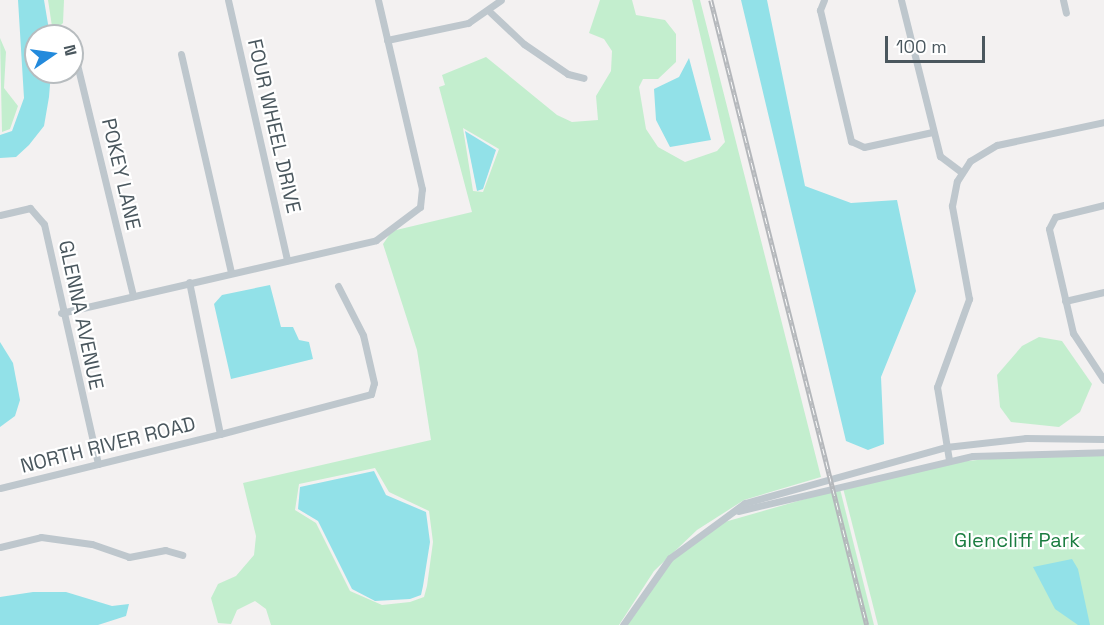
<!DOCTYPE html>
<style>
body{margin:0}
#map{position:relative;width:1104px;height:625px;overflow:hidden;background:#f3f1f1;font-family:"Space Grotesk",sans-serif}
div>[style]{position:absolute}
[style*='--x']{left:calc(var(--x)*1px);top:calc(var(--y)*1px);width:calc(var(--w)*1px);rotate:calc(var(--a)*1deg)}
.green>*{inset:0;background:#c3eece}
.water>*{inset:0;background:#92e1e8}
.minor>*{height:7px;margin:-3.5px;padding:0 3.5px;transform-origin:3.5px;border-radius:3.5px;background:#bec7cd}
.rail>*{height:4.5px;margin-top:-2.25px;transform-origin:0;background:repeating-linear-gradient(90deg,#fff 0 7px,#b4b7bb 0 14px);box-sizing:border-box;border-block:2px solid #b4b7bb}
span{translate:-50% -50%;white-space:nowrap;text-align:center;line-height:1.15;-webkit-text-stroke:4.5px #fff;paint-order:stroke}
.street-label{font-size:20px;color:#4a575e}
.park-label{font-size:20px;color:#1c7d41}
.north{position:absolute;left:24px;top:24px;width:60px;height:60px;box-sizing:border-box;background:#fff;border:2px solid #b7bcbf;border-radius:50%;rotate:77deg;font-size:16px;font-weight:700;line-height:24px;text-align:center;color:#4a575e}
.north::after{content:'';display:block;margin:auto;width:21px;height:27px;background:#238adc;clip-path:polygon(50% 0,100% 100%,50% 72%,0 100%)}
.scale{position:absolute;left:885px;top:36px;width:100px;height:27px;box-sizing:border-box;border:3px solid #4a575e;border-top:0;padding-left:8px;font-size:18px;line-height:21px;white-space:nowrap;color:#4a575e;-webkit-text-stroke:4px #fff;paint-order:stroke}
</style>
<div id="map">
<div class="green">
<i style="clip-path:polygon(48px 0,64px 0,63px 23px,53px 33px)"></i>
<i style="clip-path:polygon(evenodd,600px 0,632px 0,636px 15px,665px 20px,676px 34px,676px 62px,658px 79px,643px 79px,639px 87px,646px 129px,658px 147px,685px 162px,717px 151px,725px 142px,692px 0,700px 0,821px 477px,744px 500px,697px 530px,654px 571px,619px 625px,271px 625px,266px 609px,255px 601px,237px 610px,231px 624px,218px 623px,211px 598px,218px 584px,236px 576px,254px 555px,256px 536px,243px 483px,431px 440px,417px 350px,383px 244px,392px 231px,472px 212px,439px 87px,445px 85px,442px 75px,486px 57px,557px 115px,572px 122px,598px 120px,596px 96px,611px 71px,612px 51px,604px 39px,589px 33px,600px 0,463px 128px,499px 149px,483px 192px,473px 191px,463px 128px,600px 0,375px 468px,389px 492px,429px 511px,433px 542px,427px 586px,424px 597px,410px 602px,382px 605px,350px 591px,316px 523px,295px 510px,299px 484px,375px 468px)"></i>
<i style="clip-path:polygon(0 38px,6px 52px,4px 88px,18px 106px,10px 129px,2px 132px)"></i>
<i style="clip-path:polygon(1039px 337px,1062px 341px,1092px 384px,1080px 412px,1059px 427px,1011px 422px,1000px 407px,997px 375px,1022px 346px)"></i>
<i style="clip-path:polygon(1057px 453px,1104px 456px,1104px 625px,878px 625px,843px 488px,966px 461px)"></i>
<i style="clip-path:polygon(840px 489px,874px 625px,627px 625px,672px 560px,721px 523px)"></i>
</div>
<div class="water">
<i style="clip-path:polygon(18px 0,44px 0,50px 36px,36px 36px,36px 72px,51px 72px,49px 97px,44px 126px,29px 145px,16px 157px,0 158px,0 135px,12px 131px,24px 98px)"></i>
<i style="clip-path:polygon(741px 0,767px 0,805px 186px,851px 203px,897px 200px,916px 291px,881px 377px,884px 444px,868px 450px,846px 441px)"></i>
<i style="clip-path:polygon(689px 58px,711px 140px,670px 147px,656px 120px,654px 89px,679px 77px)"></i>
<i style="clip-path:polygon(465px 131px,496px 150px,483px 189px,477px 191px)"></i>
<i style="clip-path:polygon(270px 285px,281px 327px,293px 327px,299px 340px,309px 342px,313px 359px,231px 379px,214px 304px,222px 295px)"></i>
<i style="clip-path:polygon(0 342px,13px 363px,20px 400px,15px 416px,0 427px)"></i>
<i style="clip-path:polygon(374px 471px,386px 495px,426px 512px,430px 542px,423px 586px,421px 595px,410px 599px,375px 601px,352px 589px,318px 521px,298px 509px,300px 487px)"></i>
<i style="clip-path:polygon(1072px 559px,1078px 569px,1090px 625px,1078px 625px,1055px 609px,1033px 567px)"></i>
<i style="clip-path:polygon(33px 592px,66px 592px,112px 606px,129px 604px,126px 616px,98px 625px,0 625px,0 597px)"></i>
</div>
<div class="minor">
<i style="--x:228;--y:0;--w:267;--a:77.2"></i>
<i style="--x:824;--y:0;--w:11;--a:112"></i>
<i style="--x:820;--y:10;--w:135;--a:76.7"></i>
<i style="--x:851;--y:141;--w:14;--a:25"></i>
<i style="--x:864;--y:147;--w:70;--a:-12.4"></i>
<i style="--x:901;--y:0;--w:161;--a:76"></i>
<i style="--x:940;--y:156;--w:26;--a:37"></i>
<i style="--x:1063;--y:0;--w:13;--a:77"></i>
<i style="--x:490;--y:12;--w:47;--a:43.3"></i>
<i style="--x:524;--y:44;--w:53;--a:34.3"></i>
<i style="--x:568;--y:74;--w:16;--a:14"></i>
<i style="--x:387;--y:40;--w:83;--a:-11.9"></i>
<i style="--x:468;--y:23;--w:40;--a:-34.9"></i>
<i style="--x:181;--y:54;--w:224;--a:77.1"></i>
<i style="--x:76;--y:60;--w:243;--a:76.4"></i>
<i style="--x:1104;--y:205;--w:50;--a:166.2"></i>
<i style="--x:1055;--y:217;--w:13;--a:117"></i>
<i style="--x:1049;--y:229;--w:107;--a:77"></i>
<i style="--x:1073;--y:333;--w:56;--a:56.6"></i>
<i style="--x:0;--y:215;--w:31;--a:-13"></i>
<i style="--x:30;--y:208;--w:21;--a:49"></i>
<i style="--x:44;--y:224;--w:246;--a:77.3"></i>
<i style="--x:1065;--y:301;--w:40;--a:-13"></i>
<i style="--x:61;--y:313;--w:323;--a:-13"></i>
<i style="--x:376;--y:240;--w:55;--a:-36.9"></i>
<i style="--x:420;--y:207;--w:18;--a:-84"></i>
<i style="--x:422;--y:189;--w:194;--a:-103.1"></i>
<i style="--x:220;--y:434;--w:156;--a:-14.8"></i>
<i style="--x:371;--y:394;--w:11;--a:-75"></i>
<i style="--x:374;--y:383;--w:49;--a:-102.9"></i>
<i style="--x:363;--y:335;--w:55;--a:-117"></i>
<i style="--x:949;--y:460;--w:74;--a:-99.3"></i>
<i style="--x:937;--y:387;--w:94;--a:-70"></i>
<i style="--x:969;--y:299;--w:95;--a:-100.4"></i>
<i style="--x:952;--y:206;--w:25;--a:-79"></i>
<i style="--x:957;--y:181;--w:24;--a:-57"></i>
<i style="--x:970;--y:161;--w:31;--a:-31"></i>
<i style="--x:997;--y:145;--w:109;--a:-12.1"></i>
<i style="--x:0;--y:488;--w:227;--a:-13.8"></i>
<i style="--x:220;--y:434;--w:155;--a:-101.5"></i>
<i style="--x:738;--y:511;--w:241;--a:-13.2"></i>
<i style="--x:973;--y:456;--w:131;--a:-1.7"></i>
<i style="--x:0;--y:547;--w:42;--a:-13.7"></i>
<i style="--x:41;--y:537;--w:51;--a:7.8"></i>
<i style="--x:92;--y:544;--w:39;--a:19"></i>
<i style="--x:129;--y:557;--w:37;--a:-11"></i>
<i style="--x:165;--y:550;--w:18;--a:16"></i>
<i style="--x:623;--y:625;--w:82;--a:-55"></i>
<i style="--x:670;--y:558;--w:93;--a:-36.3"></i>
<i style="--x:745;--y:503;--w:209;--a:-15.6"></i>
<i style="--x:946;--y:447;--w:81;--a:-6.4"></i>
<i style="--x:1026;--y:438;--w:78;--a:0.7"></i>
</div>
<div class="rail">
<i style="--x:711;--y:0;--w:644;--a:75.99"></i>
</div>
<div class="street-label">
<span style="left:274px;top:126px;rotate:77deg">FOUR WHEEL DRIVE</span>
<span style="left:121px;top:174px;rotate:77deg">POKEY LANE</span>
<span style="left:81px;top:315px;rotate:78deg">GLENNA AVENUE</span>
<span style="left:108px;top:445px;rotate:-14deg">NORTH RIVER ROAD</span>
</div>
<div class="park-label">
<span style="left:1017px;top:540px">Glencliff Park</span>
</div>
<div class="north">N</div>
<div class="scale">100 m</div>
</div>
